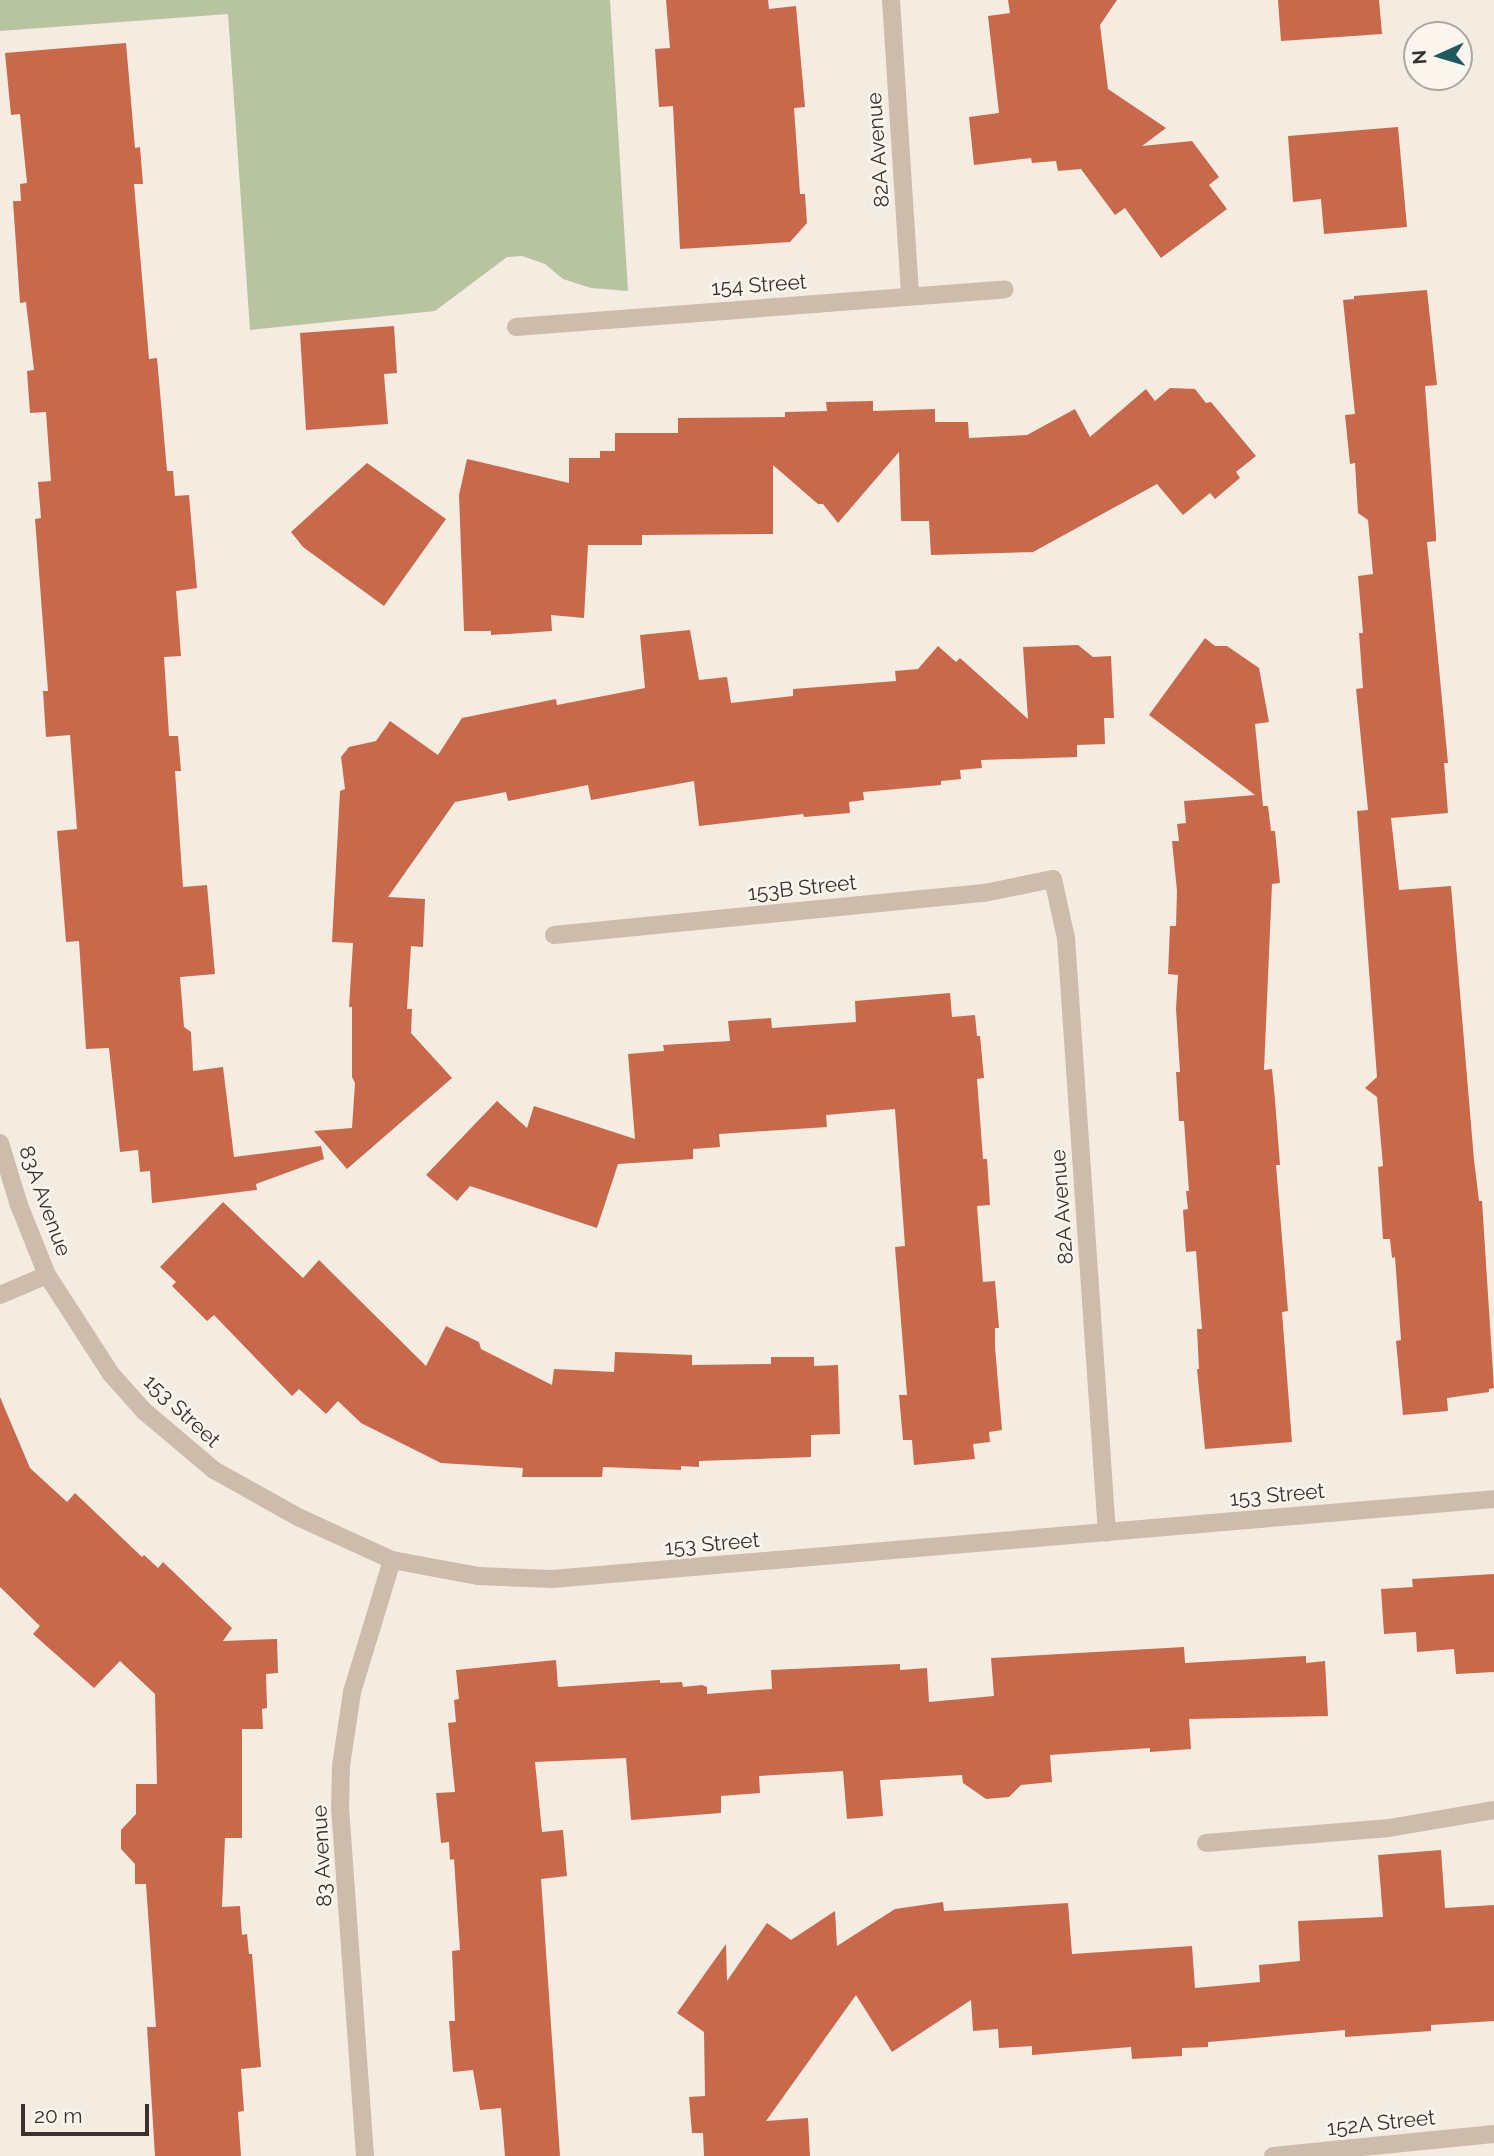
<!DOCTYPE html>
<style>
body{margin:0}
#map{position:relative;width:1494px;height:2156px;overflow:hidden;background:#f4ebe1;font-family:Raleway,sans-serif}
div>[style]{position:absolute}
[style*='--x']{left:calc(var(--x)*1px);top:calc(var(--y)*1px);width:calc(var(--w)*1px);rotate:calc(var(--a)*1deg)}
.green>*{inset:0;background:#b8c4a0}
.building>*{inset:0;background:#c8694b}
.minor>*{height:18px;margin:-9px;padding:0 9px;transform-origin:9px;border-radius:9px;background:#cdbbac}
span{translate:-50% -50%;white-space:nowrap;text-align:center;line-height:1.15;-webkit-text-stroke:5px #fbf5ee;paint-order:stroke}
.street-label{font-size:21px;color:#3b302b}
.north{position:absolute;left:1403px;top:21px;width:70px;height:70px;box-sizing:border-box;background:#fbf5ee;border:2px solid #aea6a0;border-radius:50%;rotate:266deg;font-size:19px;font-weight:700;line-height:28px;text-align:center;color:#3b302b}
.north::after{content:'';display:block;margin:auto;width:24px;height:32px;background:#1f5a5e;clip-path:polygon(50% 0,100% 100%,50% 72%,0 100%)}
.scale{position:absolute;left:21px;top:2104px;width:128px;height:32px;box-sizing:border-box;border:4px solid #3b302b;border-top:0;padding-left:9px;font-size:21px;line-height:24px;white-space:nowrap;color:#3b302b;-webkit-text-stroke:5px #fbf5ee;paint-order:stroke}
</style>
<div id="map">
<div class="green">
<i style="clip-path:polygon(0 0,610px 0,628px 291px,591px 288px,563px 279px,545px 264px,522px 256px,507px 257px,435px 311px,250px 330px,228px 14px,0 31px)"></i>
</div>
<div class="building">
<i style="clip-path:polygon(666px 0,768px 0,769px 9px,796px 6px,805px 107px,794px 108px,800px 194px,805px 194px,807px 223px,790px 242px,680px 249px,673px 106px,659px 107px,655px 49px,670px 48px)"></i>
<i style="clip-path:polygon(1008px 0,1117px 0,1100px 25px,1108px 89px,1166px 128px,1142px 146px,1192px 141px,1219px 177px,1209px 185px,1227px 209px,1161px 258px,1125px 208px,1115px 215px,1081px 169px,1058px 171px,1056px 161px,1032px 163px,1031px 158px,974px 165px,969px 117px,999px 113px,988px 16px,1010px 13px)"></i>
<i style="clip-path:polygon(1278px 0,1379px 0,1382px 34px,1281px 41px)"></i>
<i style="clip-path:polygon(126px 43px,135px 148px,140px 147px,143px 184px,134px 184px,149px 359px,157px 358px,167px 471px,173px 471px,175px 496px,189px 495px,197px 588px,176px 591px,181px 656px,164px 657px,169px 736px,178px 736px,181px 771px,175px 771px,183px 887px,207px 885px,215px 974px,180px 977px,184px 1027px,191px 1032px,193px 1071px,223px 1067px,234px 1157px,321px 1146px,324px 1159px,256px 1184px,257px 1190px,152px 1203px,150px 1171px,140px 1172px,138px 1150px,120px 1152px,109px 1048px,86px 1049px,79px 941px,66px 942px,57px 831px,77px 829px,70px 735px,46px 737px,43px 691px,48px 691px,35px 519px,41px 518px,38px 482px,51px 481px,46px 412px,30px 413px,27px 371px,34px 370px,26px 302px,20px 303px,13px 201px,21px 201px,20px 184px,27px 183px,20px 114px,11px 115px,5px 53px)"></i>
<i style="clip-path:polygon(1398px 127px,1407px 227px,1324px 234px,1321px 199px,1293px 202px,1288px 136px)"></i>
<i style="clip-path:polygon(1427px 290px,1437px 385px,1425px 386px,1436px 535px,1436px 541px,1427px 542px,1448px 763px,1444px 763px,1448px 813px,1391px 818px,1399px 890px,1451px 886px,1474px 1160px,1479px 1201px,1482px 1201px,1494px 1388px,1489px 1389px,1489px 1392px,1447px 1398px,1448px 1411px,1403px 1415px,1396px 1341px,1401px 1340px,1395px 1257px,1392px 1258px,1390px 1239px,1383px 1239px,1378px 1167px,1383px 1166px,1377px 1097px,1365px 1088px,1377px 1077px,1357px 811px,1368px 810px,1356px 689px,1363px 688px,1359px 633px,1363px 633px,1358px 576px,1373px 574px,1368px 520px,1358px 513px,1355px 463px,1350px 464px,1345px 415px,1355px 414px,1343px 300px,1354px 299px,1354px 296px)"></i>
<i style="clip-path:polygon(394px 326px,397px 373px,384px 374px,388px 424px,306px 430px,300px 333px)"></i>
<i style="clip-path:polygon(1170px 388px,1195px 389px,1206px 403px,1211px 402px,1256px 456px,1236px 472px,1240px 478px,1215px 499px,1210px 493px,1183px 515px,1157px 484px,1033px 552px,931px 555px,929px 521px,901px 521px,899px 452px,838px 523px,823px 504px,818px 504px,773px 465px,773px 534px,642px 535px,642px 545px,588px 545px,584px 618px,551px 615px,552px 631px,491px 635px,491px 631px,464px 631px,459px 495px,467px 459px,569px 483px,569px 458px,600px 458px,600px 451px,615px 451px,615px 433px,678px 433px,678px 418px,785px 417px,785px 412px,827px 411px,826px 402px,873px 401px,873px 411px,935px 409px,935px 422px,968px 422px,969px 438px,1027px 435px,1075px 409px,1090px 437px,1146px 389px,1155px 401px)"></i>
<i style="clip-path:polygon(367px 463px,446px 519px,384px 606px,303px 547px,291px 532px)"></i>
<i style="clip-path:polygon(690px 630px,699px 680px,727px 677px,731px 703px,793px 696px,793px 689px,896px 681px,895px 671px,918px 669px,938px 646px,956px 662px,960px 658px,1028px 719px,1023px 647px,1078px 645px,1093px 657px,1111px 656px,1114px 718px,1104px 718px,1105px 744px,1077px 745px,1077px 757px,981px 760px,982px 768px,960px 770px,961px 779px,941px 781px,941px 785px,863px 792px,864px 800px,849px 802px,850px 813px,804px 817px,803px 814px,699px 826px,694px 781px,591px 800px,588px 785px,508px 801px,506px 792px,455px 802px,388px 897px,425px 899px,423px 947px,411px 946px,407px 1009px,412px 1009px,411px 1033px,452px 1078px,347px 1169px,314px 1131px,352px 1128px,355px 1083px,352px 1077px,352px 1007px,349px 1007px,353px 943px,332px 942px,340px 791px,345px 789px,341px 757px,349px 747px,376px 741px,390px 721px,438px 755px,462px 718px,556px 699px,557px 705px,645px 688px,640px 635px)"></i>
<i style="clip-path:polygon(1205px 638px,1215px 646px,1227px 646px,1259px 668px,1269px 722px,1255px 724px,1263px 806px,1268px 806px,1271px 831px,1275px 831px,1280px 883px,1272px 884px,1264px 1070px,1272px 1069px,1275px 1100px,1280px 1165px,1276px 1165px,1288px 1311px,1282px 1312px,1292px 1442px,1205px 1449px,1197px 1369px,1199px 1369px,1197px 1329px,1202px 1329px,1196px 1251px,1186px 1252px,1183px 1210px,1188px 1209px,1186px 1191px,1189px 1191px,1184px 1121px,1179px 1121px,1176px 1072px,1180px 1072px,1176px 1009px,1178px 975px,1168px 974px,1170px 926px,1176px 926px,1177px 891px,1172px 841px,1179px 841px,1177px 824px,1186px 823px,1184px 801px,1255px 795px,1149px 715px)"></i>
<i style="clip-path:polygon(950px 993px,952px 1017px,975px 1015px,977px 1036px,980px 1036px,984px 1078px,977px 1079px,983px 1159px,987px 1159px,990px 1205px,977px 1206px,983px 1282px,995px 1281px,999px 1328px,995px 1328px,995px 1347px,1002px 1430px,989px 1432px,990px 1442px,973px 1444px,975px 1459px,914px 1465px,912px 1440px,903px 1440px,899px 1395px,907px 1395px,895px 1247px,905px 1246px,895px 1109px,826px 1115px,827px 1127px,719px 1134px,720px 1147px,693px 1149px,693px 1159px,618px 1164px,597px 1228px,470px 1186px,457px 1201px,426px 1175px,497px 1101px,527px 1128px,534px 1106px,635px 1139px,628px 1054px,664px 1051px,663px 1045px,730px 1041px,728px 1021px,771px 1018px,772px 1028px,856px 1022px,855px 1001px)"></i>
<i style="clip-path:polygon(223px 1202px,303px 1278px,319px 1260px,426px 1366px,446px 1326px,479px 1342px,481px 1349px,552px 1385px,554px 1369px,614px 1372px,615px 1352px,692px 1355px,692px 1365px,771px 1364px,771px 1357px,814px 1357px,814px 1366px,838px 1365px,840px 1434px,811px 1435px,811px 1457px,699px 1461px,699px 1467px,681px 1466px,681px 1470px,603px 1467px,602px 1477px,522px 1477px,523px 1468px,441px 1463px,361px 1423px,338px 1401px,326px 1414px,299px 1389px,292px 1396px,214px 1315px,207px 1321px,172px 1286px,176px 1282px,160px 1267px)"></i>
<i style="clip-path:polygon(0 1397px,30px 1468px,67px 1502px,75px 1493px,142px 1557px,144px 1555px,158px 1568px,163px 1562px,232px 1628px,223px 1641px,277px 1639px,278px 1673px,266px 1674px,267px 1708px,262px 1709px,263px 1729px,242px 1729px,242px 1838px,225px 1838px,222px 1907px,240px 1906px,242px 1935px,247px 1934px,249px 1954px,252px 1954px,261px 2067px,241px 2069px,244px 2111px,238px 2112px,241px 2156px,155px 2156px,147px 2027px,156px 2027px,146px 1884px,135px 1884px,135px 1864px,121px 1849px,121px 1830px,136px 1814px,136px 1784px,157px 1784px,155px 1694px,120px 1661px,94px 1688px,33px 1634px,40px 1626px,0 1587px)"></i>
<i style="clip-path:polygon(1494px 1574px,1494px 1672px,1456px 1674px,1454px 1649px,1417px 1652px,1416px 1632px,1384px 1634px,1381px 1589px,1413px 1587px,1412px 1579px)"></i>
<i style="clip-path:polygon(1184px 1647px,1185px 1663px,1306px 1656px,1306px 1663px,1325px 1661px,1328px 1716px,1189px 1719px,1191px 1749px,1150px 1752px,1150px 1748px,1050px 1755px,1052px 1782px,1021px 1785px,1009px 1797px,986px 1799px,963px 1783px,962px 1775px,880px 1780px,883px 1816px,847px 1819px,843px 1771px,759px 1776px,760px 1793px,721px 1796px,721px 1813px,631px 1820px,626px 1758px,535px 1762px,542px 1832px,563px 1830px,567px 1876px,541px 1879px,560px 2156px,505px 2156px,501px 2108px,480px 2110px,473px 2070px,453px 2072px,449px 2021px,455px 2021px,452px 1951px,460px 1950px,454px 1859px,450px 1860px,449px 1842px,441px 1843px,436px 1793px,455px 1792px,448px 1723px,456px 1722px,454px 1700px,459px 1699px,456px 1670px,556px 1660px,558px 1687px,660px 1680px,660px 1683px,682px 1682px,683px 1687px,702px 1685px,707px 1687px,707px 1694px,772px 1689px,771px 1670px,900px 1664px,900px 1670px,927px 1668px,929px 1702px,994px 1696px,991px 1658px)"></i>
<i style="clip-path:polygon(1441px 1850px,1445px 1908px,1494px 1905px,1494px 2021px,1431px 2025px,1431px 2031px,1345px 2037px,1345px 2030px,1208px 2042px,1208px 2047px,1182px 2048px,1182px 2056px,1132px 2059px,1131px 2047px,1032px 2055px,1032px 2046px,999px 2048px,998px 2029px,973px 2031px,971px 2000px,892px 2052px,856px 1995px,766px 2121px,808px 2118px,810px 2156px,704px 2156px,703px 2133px,692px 2133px,689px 2097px,705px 2096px,704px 2032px,677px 2013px,726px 1944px,727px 1981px,767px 1923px,791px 1940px,835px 1911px,837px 1946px,895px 1909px,943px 1902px,944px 1911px,1068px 1903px,1072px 1954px,1192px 1946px,1195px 1988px,1260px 1982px,1259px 1965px,1300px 1961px,1298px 1921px,1383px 1917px,1378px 1855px)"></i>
</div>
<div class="minor">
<i style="--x:891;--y:0;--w:297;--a:86.3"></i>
<i style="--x:516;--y:327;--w:490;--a:-4.4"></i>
<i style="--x:554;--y:935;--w:432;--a:-5.6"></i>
<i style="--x:984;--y:893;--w:70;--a:-11.5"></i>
<i style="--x:1053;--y:879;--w:60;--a:77.6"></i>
<i style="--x:1066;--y:938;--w:596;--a:86.06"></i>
<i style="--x:0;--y:1143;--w:65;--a:73"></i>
<i style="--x:19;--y:1205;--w:75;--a:68.2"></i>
<i style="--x:47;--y:1275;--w:118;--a:57.1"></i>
<i style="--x:111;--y:1374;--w:50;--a:48.3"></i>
<i style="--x:144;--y:1411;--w:92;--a:40.1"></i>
<i style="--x:214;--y:1470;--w:96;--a:29.2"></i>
<i style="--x:298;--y:1517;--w:103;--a:24.6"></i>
<i style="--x:392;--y:1560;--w:87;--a:10.5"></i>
<i style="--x:478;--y:1576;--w:74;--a:2.3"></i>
<i style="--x:552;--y:1579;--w:945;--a:-4.85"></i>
<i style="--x:0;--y:1295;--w:51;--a:-23.1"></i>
<i style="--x:1206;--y:1843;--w:184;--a:-4.7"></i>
<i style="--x:1389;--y:1828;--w:107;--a:-9.7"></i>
<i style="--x:365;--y:2156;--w:349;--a:-94.1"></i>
<i style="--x:340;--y:1808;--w:42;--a:-88.6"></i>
<i style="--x:341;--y:1766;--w:75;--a:-81.5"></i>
<i style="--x:352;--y:1692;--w:138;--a:-73.1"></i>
<i style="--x:1273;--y:2156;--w:222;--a:-5.7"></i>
</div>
<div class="street-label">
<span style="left:878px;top:150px;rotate:-94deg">82A Avenue</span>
<span style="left:759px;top:285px;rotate:-4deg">154 Street</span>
<span style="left:802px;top:888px;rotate:-6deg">153B Street</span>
<span style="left:45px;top:1201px;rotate:70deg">83A Avenue</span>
<span style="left:1062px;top:1207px;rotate:-94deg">82A Avenue</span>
<span style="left:182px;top:1411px;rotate:43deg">153 Street</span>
<span style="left:1277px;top:1495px;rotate:-5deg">153 Street</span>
<span style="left:712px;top:1544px;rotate:-5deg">153 Street</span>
<span style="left:322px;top:1856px;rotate:-93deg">83 Avenue</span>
<span style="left:1381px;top:2123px;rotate:-6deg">152A Street</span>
</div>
<div class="north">N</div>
<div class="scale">20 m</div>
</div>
